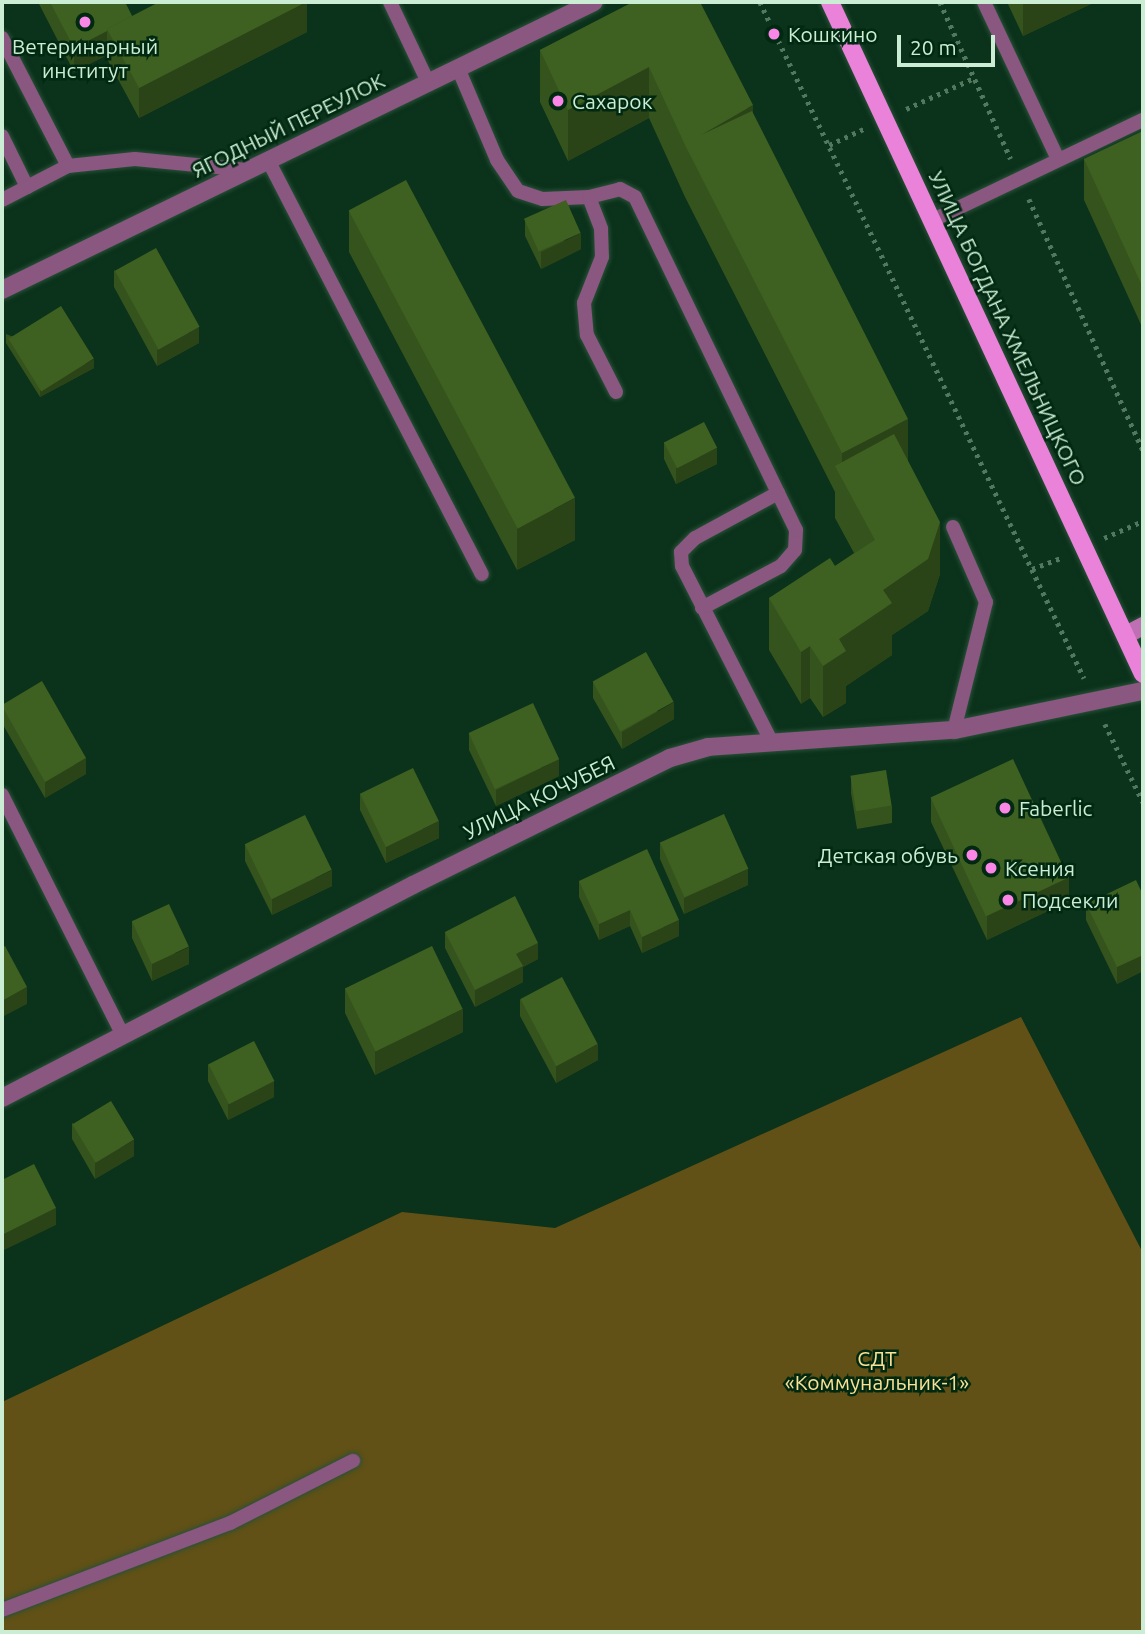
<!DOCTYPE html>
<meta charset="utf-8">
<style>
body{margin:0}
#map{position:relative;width:1145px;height:1634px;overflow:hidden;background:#0b321b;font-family:Ubuntu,sans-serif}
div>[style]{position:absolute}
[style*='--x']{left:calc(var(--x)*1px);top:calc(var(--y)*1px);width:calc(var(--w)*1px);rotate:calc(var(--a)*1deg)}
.green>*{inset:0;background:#615116}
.path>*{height:4.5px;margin-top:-2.25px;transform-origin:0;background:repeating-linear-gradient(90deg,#527860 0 3.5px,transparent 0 8.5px)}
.roads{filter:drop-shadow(0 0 2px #2a5038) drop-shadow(0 0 2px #2a5038)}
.lane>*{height:14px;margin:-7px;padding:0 7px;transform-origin:7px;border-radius:7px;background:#895780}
.street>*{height:18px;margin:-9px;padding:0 9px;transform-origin:9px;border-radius:9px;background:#895780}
.secondary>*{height:18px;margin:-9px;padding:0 9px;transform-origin:9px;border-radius:9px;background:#bf70b2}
.primary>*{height:18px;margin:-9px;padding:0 9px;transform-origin:9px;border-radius:9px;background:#e982d8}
.wall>*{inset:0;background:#35531c}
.shaded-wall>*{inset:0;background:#2b4417}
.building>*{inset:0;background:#3e6121;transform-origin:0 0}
.dots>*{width:19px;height:19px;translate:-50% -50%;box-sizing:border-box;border:4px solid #012811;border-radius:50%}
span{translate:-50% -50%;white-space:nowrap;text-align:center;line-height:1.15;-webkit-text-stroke:5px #012811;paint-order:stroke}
.poi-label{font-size:21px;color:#caedd3}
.left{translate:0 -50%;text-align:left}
.right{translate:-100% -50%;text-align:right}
.street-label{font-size:21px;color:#caedd3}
.park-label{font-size:21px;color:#f9e296}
.frame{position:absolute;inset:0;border:4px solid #caedd3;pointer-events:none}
.scale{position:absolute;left:897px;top:35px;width:98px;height:32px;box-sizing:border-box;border:4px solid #caedd3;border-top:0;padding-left:9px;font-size:21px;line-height:24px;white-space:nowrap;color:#caedd3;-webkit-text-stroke:5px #012811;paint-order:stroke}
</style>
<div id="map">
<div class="green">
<i style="clip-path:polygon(1021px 1017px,1143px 1253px,1143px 1632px,2px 1632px,2px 1402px,402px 1212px,555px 1228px)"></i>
</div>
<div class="path">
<i style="--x:760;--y:2;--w:750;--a:64.39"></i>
<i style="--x:940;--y:2;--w:172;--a:65.7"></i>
<i style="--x:906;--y:109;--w:75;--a:-24.5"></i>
<i style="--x:829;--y:145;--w:38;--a:-25"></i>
<i style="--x:1029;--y:199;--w:276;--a:65.6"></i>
<i style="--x:1104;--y:538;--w:43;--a:-23.6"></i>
<i style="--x:1032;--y:569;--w:31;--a:-21"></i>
<i style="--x:1105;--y:724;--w:87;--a:64"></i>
</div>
<div class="roads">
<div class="lane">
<i style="--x:390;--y:2;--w:89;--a:64.6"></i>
<i style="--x:984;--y:2;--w:174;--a:64.8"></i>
<i style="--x:2;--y:38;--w:144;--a:62.7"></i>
<i style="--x:458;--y:68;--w:100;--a:67"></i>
<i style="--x:497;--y:160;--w:37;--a:56"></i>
<i style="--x:518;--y:191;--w:26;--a:18"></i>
<i style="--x:543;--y:199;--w:46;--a:-2.5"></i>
<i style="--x:589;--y:197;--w:32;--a:-14"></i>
<i style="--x:620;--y:189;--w:17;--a:28"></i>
<i style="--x:635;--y:197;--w:329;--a:64.2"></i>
<i style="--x:778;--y:493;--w:94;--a:151.5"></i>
<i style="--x:695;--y:538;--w:20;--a:135"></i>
<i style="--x:681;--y:552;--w:14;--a:86"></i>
<i style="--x:682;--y:566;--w:199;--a:63"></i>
<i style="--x:2;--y:136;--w:57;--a:63.9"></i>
<i style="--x:268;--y:160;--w:466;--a:62.7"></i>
<i style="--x:589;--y:197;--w:34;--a:69"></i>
<i style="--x:601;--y:229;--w:28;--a:88"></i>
<i style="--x:602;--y:257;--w:49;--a:111.4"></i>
<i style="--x:584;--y:303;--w:32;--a:85"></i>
<i style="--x:587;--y:335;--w:64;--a:63"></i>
<i style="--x:2;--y:200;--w:74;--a:-27.3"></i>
<i style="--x:68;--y:166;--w:67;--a:-6"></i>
<i style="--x:135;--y:159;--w:114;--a:5.6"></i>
<i style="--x:933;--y:220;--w:233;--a:-25.5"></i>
<i style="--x:953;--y:527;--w:82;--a:66.3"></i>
<i style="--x:986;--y:602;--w:132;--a:104"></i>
<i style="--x:702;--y:608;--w:89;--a:-28"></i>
<i style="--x:781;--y:566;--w:21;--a:-49"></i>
<i style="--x:795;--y:550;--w:20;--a:-87"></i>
<i style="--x:796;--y:530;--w:41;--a:-115.9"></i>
<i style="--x:2;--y:795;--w:270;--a:63.3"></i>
<i style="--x:2;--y:1610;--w:244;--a:-20.9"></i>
<i style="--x:230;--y:1523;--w:138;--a:-26.8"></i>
</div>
<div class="street">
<i style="--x:2;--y:290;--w:658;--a:-25.94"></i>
<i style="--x:2;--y:1098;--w:463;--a:-27.4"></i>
<i style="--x:413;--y:885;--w:287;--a:-26.3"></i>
<i style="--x:670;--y:758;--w:40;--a:-16"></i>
<i style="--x:708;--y:747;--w:247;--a:-4"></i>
<i style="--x:954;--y:730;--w:193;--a:-11.7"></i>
</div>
<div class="secondary">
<i style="--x:1126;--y:635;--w:19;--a:-28"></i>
</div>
<div class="primary">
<i style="--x:830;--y:2;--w:741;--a:65.03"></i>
</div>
</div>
<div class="wall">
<i style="clip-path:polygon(38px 2px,125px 2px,132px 16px,307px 2px,307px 32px,139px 118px,107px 59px,107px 55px,74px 72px)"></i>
<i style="clip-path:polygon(633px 2px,753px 114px,908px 462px,940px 574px,928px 611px,892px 635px,892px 655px,846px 686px,846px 703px,823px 717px,810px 698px,801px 704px,769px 650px,769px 598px,835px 566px,854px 553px,835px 518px,835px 492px,685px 197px,649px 118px,568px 161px,540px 102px,540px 50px)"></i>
<i style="clip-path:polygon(1007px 2px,1091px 2px,1091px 4px,1023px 36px)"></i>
<i style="clip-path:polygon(1143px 131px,1143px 329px,1084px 200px,1084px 159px)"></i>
<i style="clip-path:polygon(349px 211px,575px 540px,517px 570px,349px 252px)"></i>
<i style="clip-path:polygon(525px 220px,581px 249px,541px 269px,525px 236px)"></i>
<i style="clip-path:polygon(114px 270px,199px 343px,157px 366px,114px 287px)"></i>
<i style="clip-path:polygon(6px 334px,94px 368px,40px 397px,6px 343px)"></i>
<i style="clip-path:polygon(664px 442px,717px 464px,676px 484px,664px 459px)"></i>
<i style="clip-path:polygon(593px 682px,674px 719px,622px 749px,593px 698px)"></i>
<i style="clip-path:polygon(2px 705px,86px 774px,45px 798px,2px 723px)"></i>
<i style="clip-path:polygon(469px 733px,559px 776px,496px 806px,469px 750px)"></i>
<i style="clip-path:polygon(851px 776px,892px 806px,892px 823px,857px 829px,851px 793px)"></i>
<i style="clip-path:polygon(360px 794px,439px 838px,386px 863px,360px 810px)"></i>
<i style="clip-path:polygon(931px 798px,1069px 901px,987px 940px,931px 822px)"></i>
<i style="clip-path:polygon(660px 842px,748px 885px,684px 914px,660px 859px)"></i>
<i style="clip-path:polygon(245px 844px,332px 886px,272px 915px,245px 861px)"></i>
<i style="clip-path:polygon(579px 881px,679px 936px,642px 953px,630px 926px,599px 940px,579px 897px)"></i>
<i style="clip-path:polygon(1143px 895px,1143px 971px,1117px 984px,1086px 920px,1086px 904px)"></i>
<i style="clip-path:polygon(132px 921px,189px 964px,152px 981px,132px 938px)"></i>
<i style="clip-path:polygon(445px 932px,538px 959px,523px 967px,523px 982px,475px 1007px,445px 948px)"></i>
<i style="clip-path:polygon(345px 989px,463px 1032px,375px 1075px,345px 1013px)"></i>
<i style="clip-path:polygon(520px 999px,598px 1060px,556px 1083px,520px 1016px)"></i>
<i style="clip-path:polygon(1143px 1007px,1143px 1026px,1142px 1024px,1142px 1008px)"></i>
<i style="clip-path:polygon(208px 1064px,274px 1097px,228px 1120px,208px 1081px)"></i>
<i style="clip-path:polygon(72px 1123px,134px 1156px,95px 1179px,72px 1139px)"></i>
</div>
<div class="shaded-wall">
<i style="clip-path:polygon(306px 2px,307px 2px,307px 32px,139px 118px,139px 88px)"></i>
<i style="clip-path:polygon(1023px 2px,1091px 2px,1091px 4px,1023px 36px)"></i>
<i style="clip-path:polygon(107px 31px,107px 55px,74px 72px,74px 48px)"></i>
<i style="clip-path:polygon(649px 67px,649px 118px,568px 161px,568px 110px)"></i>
<i style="clip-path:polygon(753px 105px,753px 156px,701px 135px)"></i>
<i style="clip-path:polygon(581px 233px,581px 249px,541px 269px,541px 252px)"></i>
<i style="clip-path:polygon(199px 327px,199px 343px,157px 366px,157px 350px)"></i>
<i style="clip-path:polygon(94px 359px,94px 368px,40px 397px,40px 389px)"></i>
<i style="clip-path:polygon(908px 419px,908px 471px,842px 478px,842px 453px)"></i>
<i style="clip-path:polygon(717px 448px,717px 464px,676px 484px,676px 468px)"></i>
<i style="clip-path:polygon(575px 498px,575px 540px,517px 570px,517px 529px)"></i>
<i style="clip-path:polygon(940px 522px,940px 574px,928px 611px,892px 635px,892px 655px,846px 686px,846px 703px,823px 717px,823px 666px,839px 639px)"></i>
<i style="clip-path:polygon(810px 646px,810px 698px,801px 704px,801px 652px)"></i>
<i style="clip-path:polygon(674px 702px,674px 719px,622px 749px,622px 732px)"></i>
<i style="clip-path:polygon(86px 758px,86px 774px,45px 798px,45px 782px)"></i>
<i style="clip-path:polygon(559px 759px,559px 776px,496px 806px,496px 790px)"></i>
<i style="clip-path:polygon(439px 821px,439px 838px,386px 863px,386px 847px)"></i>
<i style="clip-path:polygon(748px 869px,748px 885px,684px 914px,684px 898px)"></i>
<i style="clip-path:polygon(332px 870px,332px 886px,272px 915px,272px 899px)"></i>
<i style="clip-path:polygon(1069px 877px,1069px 901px,987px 940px,987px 916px)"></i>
<i style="clip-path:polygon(630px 910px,630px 926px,599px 940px,599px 924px)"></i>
<i style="clip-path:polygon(679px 920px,679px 936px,642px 953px,642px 937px)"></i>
<i style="clip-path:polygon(538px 943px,538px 959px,523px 967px,523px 982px,475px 1007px,475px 990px,516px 954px)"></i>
<i style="clip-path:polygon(189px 947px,189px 964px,152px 981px,152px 964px)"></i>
<i style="clip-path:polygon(1143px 955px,1143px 971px,1117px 984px,1117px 967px)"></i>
<i style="clip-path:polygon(27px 987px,27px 1004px,2px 1017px,2px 1001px)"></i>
<i style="clip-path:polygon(463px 1009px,463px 1032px,375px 1075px,375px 1051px)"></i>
<i style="clip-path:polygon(598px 1044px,598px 1060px,556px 1083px,556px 1066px)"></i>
<i style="clip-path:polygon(274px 1081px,274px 1097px,228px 1120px,228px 1104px)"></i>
<i style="clip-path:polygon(134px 1140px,134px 1156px,95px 1179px,95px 1162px)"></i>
<i style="clip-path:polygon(56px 1208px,56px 1225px,2px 1251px,2px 1235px)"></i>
</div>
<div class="building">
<i style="clip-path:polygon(50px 2px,125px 2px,132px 16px,107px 29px,107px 31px,74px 48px)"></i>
<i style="clip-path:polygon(159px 2px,306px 2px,139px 88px,107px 29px)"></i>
<i style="clip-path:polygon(633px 2px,700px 2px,753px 105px,701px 135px,752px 111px,908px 419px,842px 453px,685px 145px,649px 67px,568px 110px,540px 50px)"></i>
<i style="clip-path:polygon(1143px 131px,1143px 288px,1084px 159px)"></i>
<i style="left:406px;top:180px;width:360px;height:65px;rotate:62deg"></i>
<i style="left:566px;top:200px;width:36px;height:46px;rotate:66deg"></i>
<i style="left:156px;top:248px;width:90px;height:47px;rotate:61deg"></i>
<i style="left:61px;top:306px;width:62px;height:62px;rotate:58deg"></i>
<i style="left:704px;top:422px;width:29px;height:45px;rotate:63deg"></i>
<i style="clip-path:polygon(894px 434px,940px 522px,928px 559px,883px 590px,892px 603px,839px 639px,846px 651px,823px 666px,810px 646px,801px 652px,769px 598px,830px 558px,835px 566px,875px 540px,835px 466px)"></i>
<i style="left:646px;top:652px;width:57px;height:61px;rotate:61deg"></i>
<i style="clip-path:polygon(42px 681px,86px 758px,45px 782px,2px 706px,2px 705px)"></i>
<i style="left:533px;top:703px;width:62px;height:71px;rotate:65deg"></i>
<i style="left:1013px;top:759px;width:131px;height:91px;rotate:65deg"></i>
<i style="left:413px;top:768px;width:59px;height:59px;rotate:64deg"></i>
<i style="left:886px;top:770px;width:36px;height:36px;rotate:81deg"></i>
<i style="left:724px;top:814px;width:60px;height:70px;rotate:66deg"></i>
<i style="left:305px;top:815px;width:61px;height:67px;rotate:64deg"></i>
<i style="clip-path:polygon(647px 849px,679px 920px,642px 937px,630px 910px,599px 924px,579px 881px)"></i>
<i style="clip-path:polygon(1136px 880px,1143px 895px,1143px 955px,1117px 967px,1086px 904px)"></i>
<i style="clip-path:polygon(515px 896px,538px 943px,516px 954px,523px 966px,475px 990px,445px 932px)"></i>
<i style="left:169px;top:904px;width:47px;height:41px;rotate:65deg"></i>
<i style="clip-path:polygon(5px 946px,27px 987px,2px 1001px,2px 948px)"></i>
<i style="left:432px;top:946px;width:70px;height:97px;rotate:64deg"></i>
<i style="left:562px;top:977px;width:76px;height:47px;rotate:62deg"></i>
<i style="left:254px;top:1041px;width:45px;height:51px;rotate:63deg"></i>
<i style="left:111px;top:1101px;width:45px;height:45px;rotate:59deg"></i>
<i style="clip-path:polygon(34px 1164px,56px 1208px,2px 1235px,2px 1180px)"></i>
</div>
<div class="dots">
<i style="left:85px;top:22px;background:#fa87e8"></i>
<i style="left:774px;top:34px;background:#fa87e8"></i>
<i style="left:558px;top:101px;background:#fa87e8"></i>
<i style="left:1005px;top:808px;background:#fa87e8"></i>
<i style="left:972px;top:855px;background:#fa87e8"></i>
<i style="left:991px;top:868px;background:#fa87e8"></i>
<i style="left:1008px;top:900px;background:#fa87e8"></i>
</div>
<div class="poi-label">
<span class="left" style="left:788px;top:34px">Кошкино</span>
<span style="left:85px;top:58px">Ветеринарный<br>институт</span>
<span class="left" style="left:572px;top:101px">Сахарок</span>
<span class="left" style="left:1019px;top:808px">Faberlic</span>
<span class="right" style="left:958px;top:855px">Детская обувь</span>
<span class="left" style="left:1005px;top:868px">Ксения</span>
<span class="left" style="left:1022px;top:900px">Подсекли</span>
</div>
<div class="street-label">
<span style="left:288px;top:125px;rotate:-26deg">ЯГОДНЫЙ ПЕРЕУЛОК</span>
<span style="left:1008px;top:328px;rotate:65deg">УЛИЦА БОГДАНА ХМЕЛЬНИЦКОГО</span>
<span style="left:539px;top:797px;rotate:-26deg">УЛИЦА КОЧУБЕЯ</span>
</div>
<div class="park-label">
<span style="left:877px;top:1370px">СДТ<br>«Коммунальник-1»</span>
</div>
<div class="frame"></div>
<div class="scale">20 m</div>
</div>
